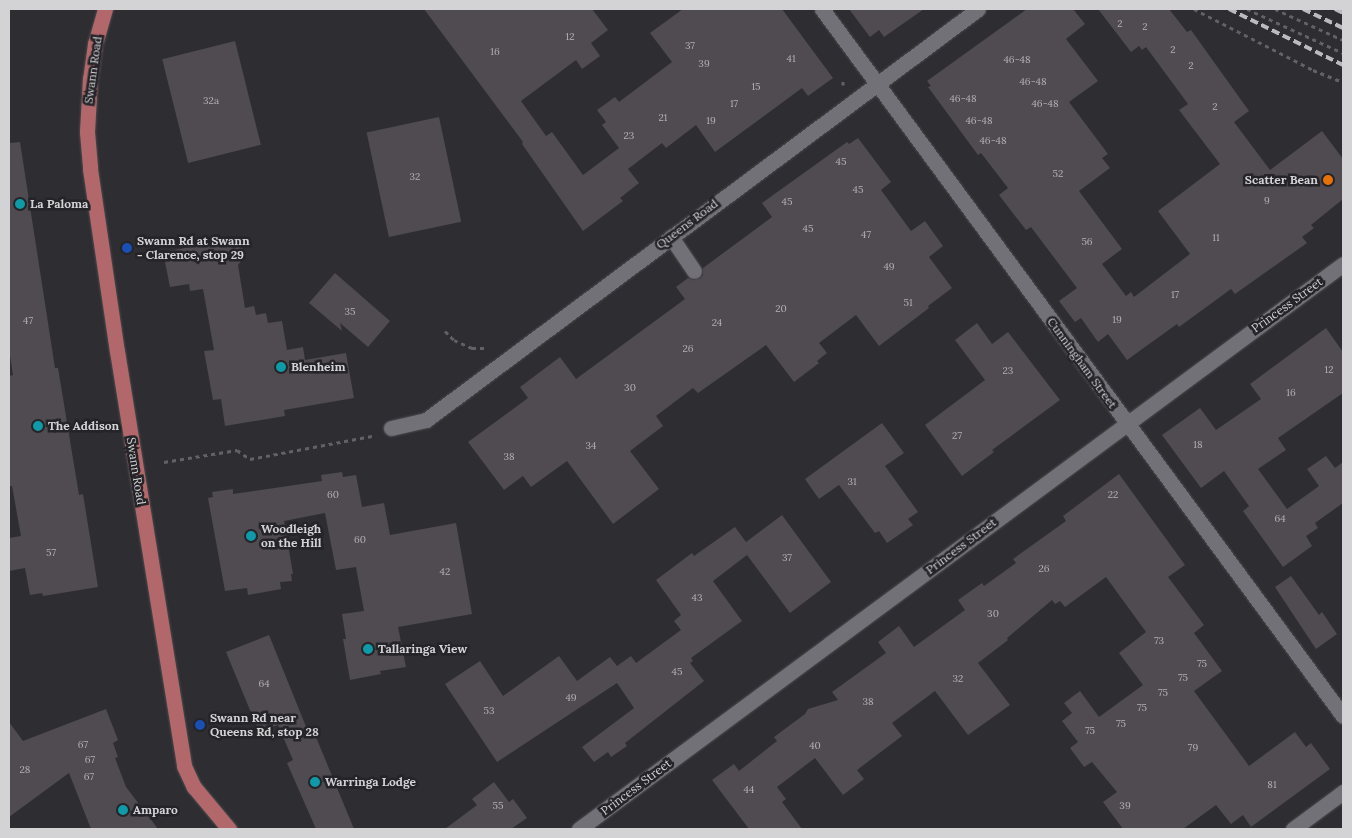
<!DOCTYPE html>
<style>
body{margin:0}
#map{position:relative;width:1352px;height:838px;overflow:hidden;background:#2e2e32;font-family:Lora,serif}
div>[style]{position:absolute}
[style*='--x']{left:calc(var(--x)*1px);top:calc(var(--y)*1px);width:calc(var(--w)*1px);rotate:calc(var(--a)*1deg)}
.building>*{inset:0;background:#4f4b50;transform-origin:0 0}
.path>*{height:3px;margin-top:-1.5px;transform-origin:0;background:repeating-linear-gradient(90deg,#626266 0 4px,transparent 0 8px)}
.roads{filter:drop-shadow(0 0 1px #4c4b4f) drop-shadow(0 0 1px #4c4b4f)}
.minor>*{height:15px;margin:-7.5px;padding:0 7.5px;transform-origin:7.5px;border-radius:7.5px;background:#727177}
.major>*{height:15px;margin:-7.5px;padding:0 7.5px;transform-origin:7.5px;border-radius:7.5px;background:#b2676a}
.rail>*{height:4px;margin-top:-2px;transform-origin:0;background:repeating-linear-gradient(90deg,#bbbbbf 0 8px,transparent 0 12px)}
.dots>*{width:14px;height:14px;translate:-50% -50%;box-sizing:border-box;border:2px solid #252428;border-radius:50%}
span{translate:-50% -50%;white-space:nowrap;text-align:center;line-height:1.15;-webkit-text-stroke:5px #252428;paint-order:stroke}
.number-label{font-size:10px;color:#b2b1b4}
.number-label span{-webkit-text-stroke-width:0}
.street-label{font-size:12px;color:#d3d3d6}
.poi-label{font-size:12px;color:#d3d3d6;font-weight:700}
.right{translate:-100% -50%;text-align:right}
.left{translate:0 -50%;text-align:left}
.frame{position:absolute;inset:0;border:10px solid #d3d3d6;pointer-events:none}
</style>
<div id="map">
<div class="building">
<i style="clip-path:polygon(424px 9px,592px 9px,608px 30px,591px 43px,600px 56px,582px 69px,576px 60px,521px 101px,546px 136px,552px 132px,583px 175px,619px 148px,602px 125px,606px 122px,597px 110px,615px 97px,619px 102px,672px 62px,650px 33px,683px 9px,782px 9px,833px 78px,808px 96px,802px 88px,715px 152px,696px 125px,666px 148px,662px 143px,628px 169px,639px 183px,620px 198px,623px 201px,583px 231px,522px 144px,523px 142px)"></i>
<i style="clip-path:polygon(849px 9px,924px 9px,884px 37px,879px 30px,870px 37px)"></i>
<i style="clip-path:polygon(1027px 9px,1073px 9px,1085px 24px,1066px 39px,1098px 81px,1069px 102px,1108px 154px,1102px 158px,1110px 168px,1079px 191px,1122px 249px,1102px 264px,1126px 296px,1131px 292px,1134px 297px,1190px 254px,1158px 211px,1220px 164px,1179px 110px,1188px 104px,1146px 47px,1142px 50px,1139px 46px,1131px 52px,1098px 9px,1169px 9px,1187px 32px,1191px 30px,1249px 111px,1234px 122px,1270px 170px,1322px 131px,1343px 159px,1343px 199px,1311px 225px,1314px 228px,1302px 237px,1307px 243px,1235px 294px,1231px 289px,1179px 327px,1177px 324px,1127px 360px,1108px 334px,1098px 342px,1081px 318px,1075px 322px,1059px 301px,1077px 288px,1031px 227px,1026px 230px,999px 195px,1008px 188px,981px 153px,978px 155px,928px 87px,931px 86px,927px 81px)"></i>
<i style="left:235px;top:41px;width:107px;height:75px;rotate:76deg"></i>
<i style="left:439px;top:117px;width:107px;height:74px;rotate:78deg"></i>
<i style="clip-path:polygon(858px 138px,891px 182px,881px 190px,911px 231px,925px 221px,943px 246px,929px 257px,952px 288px,928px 306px,929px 308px,879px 346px,856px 315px,819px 343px,827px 353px,817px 361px,819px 363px,794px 382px,766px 345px,698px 393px,693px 388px,656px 416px,663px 426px,630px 451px,659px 489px,613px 524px,567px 461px,531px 487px,523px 476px,504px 490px,468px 442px,528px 398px,520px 387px,560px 357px,576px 379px,685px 299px,676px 287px,688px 278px,694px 280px,700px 278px,703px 275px,703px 268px,772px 217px,762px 203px,847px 142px,849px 144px)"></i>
<i style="clip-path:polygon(20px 142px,55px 368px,58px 368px,79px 495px,83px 494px,98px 587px,43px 596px,42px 593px,30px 595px,25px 568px,9px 571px,9px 538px,21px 536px,12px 486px,9px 486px,9px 376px,13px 375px,9px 349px,9px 143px)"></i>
<i style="clip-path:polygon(234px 239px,242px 246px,244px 257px,238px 265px,245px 308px,254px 306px,256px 315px,266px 313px,268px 323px,282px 321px,287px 350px,303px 347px,305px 360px,346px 353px,354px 398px,284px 410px,285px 416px,225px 426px,221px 399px,213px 400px,204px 351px,214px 350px,203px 289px,190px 291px,189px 284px,170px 287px,163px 252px)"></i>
<i style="clip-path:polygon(335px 273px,390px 321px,368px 347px,340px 323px,342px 331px,309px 303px)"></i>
<i style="clip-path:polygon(977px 323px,992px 344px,1008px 332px,1060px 400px,992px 450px,994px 452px,962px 476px,925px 425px,985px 380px,955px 340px)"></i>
<i style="clip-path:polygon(1326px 328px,1343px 352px,1343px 393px,1278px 438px,1286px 450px,1258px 469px,1287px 509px,1319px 486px,1307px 469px,1326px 456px,1335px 468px,1343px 462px,1343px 503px,1315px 523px,1318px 528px,1306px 536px,1312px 546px,1283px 567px,1243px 511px,1249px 506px,1224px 471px,1201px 488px,1162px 435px,1200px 408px,1216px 430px,1261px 399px,1250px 384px)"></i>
<i style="clip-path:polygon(882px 423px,904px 453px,885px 466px,918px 512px,908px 519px,913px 525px,887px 543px,879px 531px,875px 533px,839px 485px,819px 499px,805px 479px)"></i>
<i style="clip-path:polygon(342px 472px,343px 477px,356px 475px,362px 507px,384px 503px,390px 535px,456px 523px,472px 614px,398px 627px,406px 667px,380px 671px,381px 674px,350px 680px,343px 639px,346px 639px,342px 614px,364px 611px,356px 567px,336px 570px,325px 513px,284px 521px,293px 574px,291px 574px,292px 581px,280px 582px,281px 589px,248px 595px,247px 588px,225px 591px,208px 498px,213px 497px,212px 492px,233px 489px,233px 494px,322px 481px,321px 475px)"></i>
<i style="clip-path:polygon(1119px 474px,1185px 565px,1168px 577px,1204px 625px,1194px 633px,1222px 671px,1194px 691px,1249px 766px,1295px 732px,1306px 747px,1311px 743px,1330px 769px,1251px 827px,1243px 815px,1231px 824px,1216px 805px,1183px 829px,1123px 829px,1103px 802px,1117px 792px,1092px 762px,1084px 767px,1070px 748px,1078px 742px,1062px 721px,1072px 713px,1064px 703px,1080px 691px,1099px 717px,1143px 685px,1119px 653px,1146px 632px,1106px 577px,1065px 607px,1060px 601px,1055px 604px,1052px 600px,1007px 638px,1008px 640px,978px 663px,1010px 705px,968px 735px,935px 691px,892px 723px,902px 736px,857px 770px,864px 779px,843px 795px,815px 758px,777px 787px,786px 799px,782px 802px,802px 829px,749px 829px,712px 780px,734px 764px,739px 771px,777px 741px,774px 737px,805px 714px,808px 709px,838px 700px,832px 692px,886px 653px,878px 642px,899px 626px,914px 647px,965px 610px,958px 600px,982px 583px,984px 586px,1016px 563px,1013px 559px,1066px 521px,1063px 516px)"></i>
<i style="clip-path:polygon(782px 515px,831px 582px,790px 613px,747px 555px,713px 581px,742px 621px,691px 658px,693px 661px,690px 663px,704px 681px,625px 743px,627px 746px,611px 757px,608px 752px,594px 762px,582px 747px,634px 708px,617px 683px,497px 762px,445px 684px,480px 661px,503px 696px,559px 656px,577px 681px,610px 657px,617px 666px,631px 656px,636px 663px,681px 630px,674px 621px,681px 615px,656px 580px,692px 553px,694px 556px,735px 527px,746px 542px)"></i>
<i style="clip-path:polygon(1291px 576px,1319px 615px,1322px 612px,1337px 634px,1316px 649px,1275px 587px)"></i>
<i style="clip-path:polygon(269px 635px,311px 739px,316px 737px,354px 829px,316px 829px,287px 763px,293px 760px,278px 725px,259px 732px,226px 652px)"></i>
<i style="clip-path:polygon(106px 709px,118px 740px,113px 743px,118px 757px,115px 758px,126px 787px,158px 829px,91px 829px,69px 773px,9px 817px,9px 722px,23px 741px)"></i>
<i style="clip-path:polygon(494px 782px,509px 802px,513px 799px,527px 818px,511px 829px,445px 829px,477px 805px,472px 799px)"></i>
</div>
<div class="path">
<i style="--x:1194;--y:9;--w:134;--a:27.1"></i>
<i style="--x:1313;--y:70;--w:32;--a:22"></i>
<i style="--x:1247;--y:9;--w:106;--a:24.6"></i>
<i style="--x:1275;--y:9;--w:75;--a:24.5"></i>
<i style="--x:843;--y:85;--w:7;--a:-90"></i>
<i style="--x:445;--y:331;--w:13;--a:45"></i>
<i style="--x:454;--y:340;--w:20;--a:24"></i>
<i style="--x:472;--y:348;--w:16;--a:0"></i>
<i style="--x:164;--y:462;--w:74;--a:-9.3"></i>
<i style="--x:237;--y:450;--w:16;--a:35"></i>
<i style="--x:250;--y:459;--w:124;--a:-10.7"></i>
</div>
<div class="roads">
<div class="minor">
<i style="--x:822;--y:9;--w:878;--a:53.61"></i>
<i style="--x:671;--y:237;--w:41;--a:55.9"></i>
<i style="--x:391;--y:428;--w:36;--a:-13"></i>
<i style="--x:426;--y:420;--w:688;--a:-36.67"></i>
<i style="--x:579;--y:829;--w:950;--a:-36.48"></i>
<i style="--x:1293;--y:829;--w:62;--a:-36.5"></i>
</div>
<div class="major">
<i style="--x:105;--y:9;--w:36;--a:106"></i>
<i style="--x:95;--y:44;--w:34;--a:98"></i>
<i style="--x:90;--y:78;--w:54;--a:93.2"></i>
<i style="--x:87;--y:132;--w:37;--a:85"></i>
<i style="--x:90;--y:169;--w:184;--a:81.6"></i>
<i style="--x:117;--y:351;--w:420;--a:80.8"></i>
<i style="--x:184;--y:766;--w:23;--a:65"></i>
<i style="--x:194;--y:787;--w:55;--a:50.2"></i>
</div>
</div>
<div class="rail">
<i style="--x:1229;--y:9;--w:127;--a:26.2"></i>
<i style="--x:1303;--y:9;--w:44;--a:25.4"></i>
<i style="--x:1335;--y:9;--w:9;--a:27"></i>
</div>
<div class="dots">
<i style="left:1328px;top:180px;background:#e8710a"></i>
<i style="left:20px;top:204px;background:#0f9aa8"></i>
<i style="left:127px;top:248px;background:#1a4fb4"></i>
<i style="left:281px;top:367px;background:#0f9aa8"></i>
<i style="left:38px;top:426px;background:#0f9aa8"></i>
<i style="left:251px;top:536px;background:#0f9aa8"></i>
<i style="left:368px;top:649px;background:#0f9aa8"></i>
<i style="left:200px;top:725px;background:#1a4fb4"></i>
<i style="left:315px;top:782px;background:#0f9aa8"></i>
<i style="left:123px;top:810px;background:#0f9aa8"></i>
</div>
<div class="number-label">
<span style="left:1120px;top:24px">2</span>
<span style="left:1145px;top:27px">2</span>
<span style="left:570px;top:37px">12</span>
<span style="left:690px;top:46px">37</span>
<span style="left:1173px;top:50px">2</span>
<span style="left:495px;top:52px">16</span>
<span style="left:791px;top:59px">41</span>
<span style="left:1017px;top:60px">46-48</span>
<span style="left:704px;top:64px">39</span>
<span style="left:1191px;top:66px">2</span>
<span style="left:1033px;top:82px">46-48</span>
<span style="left:756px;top:87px">15</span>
<span style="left:963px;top:99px">46-48</span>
<span style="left:211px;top:101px">32a</span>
<span style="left:734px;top:104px">17</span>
<span style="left:1045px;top:104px">46-48</span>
<span style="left:1215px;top:107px">2</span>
<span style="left:663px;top:118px">21</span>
<span style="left:711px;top:121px">19</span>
<span style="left:979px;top:121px">46-48</span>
<span style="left:629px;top:136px">23</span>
<span style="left:993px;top:141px">46-48</span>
<span style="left:841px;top:162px">45</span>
<span style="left:1058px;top:174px">52</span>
<span style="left:415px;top:177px">32</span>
<span style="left:858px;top:190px">45</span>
<span style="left:1267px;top:201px">9</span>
<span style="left:787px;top:202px">45</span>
<span style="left:808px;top:229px">45</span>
<span style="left:866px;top:235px">47</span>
<span style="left:1216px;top:238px">11</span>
<span style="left:1087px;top:242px">56</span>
<span style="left:889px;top:267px">49</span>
<span style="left:1175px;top:295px">17</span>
<span style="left:908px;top:303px">51</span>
<span style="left:781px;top:309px">20</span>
<span style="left:350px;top:312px">35</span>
<span style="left:1117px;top:320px">19</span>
<span style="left:28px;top:321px">47</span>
<span style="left:717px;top:323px">24</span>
<span style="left:688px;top:349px">26</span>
<span style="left:1329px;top:370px">12</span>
<span style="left:1008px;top:371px">23</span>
<span style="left:630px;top:388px">30</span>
<span style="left:1291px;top:393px">16</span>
<span style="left:957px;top:436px">27</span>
<span style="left:1198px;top:445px">18</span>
<span style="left:591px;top:446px">34</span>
<span style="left:509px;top:457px">38</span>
<span style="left:852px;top:482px">31</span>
<span style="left:333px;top:495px">60</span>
<span style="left:1113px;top:495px">22</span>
<span style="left:1280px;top:519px">64</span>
<span style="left:360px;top:540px">60</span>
<span style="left:51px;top:553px">57</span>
<span style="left:787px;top:558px">37</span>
<span style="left:1044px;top:569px">26</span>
<span style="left:445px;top:572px">42</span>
<span style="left:697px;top:598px">43</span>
<span style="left:993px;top:614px">30</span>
<span style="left:1159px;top:641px">73</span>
<span style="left:1202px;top:664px">75</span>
<span style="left:677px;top:672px">45</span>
<span style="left:1183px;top:678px">75</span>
<span style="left:958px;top:679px">32</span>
<span style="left:264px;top:684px">64</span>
<span style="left:1163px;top:693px">75</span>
<span style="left:571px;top:698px">49</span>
<span style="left:868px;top:702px">38</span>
<span style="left:1142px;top:708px">75</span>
<span style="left:489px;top:711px">53</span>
<span style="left:1121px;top:724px">75</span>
<span style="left:1090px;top:731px">75</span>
<span style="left:83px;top:745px">67</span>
<span style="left:815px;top:746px">40</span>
<span style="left:1193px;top:748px">79</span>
<span style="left:90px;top:760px">67</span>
<span style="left:25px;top:770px">28</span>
<span style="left:89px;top:777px">67</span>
<span style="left:1272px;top:785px">81</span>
<span style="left:749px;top:790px">44</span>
<span style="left:498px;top:806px">55</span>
<span style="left:1125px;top:806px">39</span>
</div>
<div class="street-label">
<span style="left:93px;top:70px;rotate:-82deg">Swann Road</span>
<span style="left:687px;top:224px;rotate:-37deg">Queens Road</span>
<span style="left:1287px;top:305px;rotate:-36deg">Princess Street</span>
<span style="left:1082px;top:363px;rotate:54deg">Cunningham Street</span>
<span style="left:136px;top:471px;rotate:81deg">Swann Road</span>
<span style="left:961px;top:546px;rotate:-37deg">Princess Street</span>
<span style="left:636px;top:787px;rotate:-37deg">Princess Street</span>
</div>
<div class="poi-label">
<span class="right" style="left:1318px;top:180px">Scatter Bean</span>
<span class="left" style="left:30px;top:204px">La Paloma</span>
<span class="left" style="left:137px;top:248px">Swann Rd at Swann<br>- Clarence, stop 29</span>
<span class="left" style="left:291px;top:367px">Blenheim</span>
<span class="left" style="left:48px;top:426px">The Addison</span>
<span class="left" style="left:261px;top:536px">Woodleigh<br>on the Hill</span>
<span class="left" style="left:378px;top:649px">Tallaringa View</span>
<span class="left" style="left:210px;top:725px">Swann Rd near<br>Queens Rd, stop 28</span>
<span class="left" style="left:325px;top:782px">Warringa Lodge</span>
<span class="left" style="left:133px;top:810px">Amparo</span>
</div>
<div class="frame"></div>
</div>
